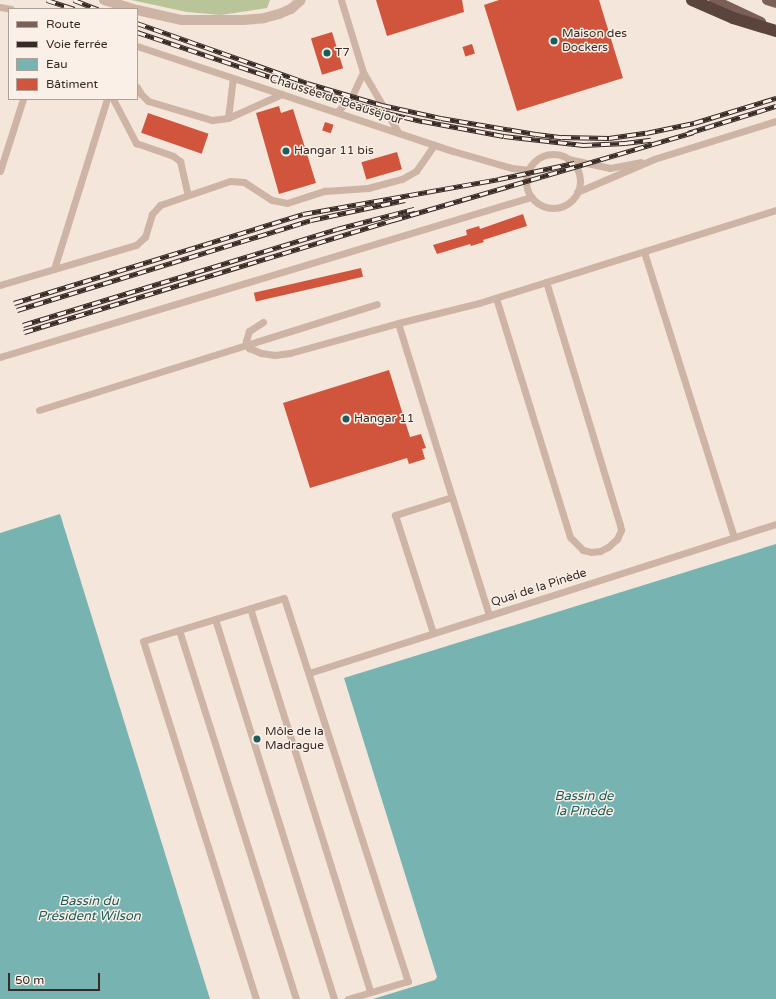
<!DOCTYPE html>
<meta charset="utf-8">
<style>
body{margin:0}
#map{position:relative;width:776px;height:999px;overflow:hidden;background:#f4e6da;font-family:"Varela Round",sans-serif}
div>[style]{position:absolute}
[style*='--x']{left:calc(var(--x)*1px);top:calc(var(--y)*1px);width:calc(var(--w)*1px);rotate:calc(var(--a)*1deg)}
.green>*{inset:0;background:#b9c499}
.water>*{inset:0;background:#77b3b1}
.building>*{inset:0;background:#d0553c;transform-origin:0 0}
.service>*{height:7px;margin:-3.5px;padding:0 3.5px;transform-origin:3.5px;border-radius:3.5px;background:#cdb4a5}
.service>.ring{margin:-3.5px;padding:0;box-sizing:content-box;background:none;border:7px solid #cdb4a5;border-radius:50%}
.minor>*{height:10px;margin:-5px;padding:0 5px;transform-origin:5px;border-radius:5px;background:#cdb4a5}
.primary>*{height:10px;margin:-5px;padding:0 5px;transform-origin:5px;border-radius:5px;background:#7b6057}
.motorway>*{height:12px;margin:-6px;padding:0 6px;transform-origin:6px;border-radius:6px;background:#5a443d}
.rail>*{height:4.5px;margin-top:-2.25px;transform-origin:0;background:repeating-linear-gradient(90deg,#fbf0e7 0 9px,#382b27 0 18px);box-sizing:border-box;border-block:1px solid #382b27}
.dots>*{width:11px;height:11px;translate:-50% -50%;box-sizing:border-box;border:2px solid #fbf0e7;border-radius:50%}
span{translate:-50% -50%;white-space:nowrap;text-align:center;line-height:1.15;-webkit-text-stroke:3px #fbf0e7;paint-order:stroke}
.poi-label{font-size:12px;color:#382b27}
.left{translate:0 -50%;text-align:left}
.street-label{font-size:12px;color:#382b27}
.water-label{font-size:13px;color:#195d5c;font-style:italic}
.legend{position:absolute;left:8px;top:8px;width:130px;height:92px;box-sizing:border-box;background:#fbf0e7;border:1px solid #ada19a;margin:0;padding:5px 7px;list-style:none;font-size:12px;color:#382b27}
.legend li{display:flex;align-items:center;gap:8px;height:20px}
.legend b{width:20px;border:1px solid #ada19a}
.scale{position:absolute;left:8px;top:973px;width:92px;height:18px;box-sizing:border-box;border:2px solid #382b27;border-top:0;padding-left:5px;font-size:12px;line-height:14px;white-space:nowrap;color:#382b27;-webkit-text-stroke:3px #fbf0e7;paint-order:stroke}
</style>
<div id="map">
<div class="green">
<i style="clip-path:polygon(131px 0,270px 0,267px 8px,221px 15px,187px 12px)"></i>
</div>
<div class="water">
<i style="clip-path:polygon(60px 514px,210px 999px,0 999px,0 533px)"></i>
<i style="clip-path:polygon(776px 544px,776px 999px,373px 999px,435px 980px,437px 977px,344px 678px)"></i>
</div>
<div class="building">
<i style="clip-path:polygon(376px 0,462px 0,464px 12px,387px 36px)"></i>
<i style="clip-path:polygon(499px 0,599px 0,623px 78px,517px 111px,484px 5px)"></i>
<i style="left:332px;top:32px;width:38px;height:22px;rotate:73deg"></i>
<i style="left:472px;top:44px;width:10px;height:10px;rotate:73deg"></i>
<i style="clip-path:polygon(279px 106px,281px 113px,293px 109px,316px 183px,279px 194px,256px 113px)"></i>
<i style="left:148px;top:113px;width:64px;height:21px;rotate:19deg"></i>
<i style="left:325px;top:122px;width:9px;height:9px;rotate:18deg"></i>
<i style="left:397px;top:152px;width:18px;height:37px;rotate:74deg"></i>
<i style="clip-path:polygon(523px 214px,527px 226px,483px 240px,484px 242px,471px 246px,470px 244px,437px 254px,433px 245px,467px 235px,466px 230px,479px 226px,480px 229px)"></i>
<i style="left:361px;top:268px;width:9px;height:110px;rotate:77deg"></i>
<i style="clip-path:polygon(389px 370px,410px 437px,421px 434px,426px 448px,422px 449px,425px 459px,409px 464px,407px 458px,310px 488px,283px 403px)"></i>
</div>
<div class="service">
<i style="--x:341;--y:0;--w:75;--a:73"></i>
<i style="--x:363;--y:72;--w:69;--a:59.7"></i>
<i style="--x:0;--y:7;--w:11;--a:10"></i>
<i style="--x:137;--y:46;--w:333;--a:18.4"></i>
<i style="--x:453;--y:151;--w:61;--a:16.1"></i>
<i style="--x:512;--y:168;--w:17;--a:7"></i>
<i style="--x:137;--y:87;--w:8;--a:60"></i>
<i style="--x:141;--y:94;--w:10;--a:45"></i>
<i style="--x:148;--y:101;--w:67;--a:16.5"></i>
<i style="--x:212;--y:120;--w:16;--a:-7"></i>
<i style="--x:228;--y:118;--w:59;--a:-24"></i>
<i style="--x:113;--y:99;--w:50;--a:62.4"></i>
<i style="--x:136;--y:143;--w:39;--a:19"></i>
<i style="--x:173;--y:156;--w:9;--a:36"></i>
<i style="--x:180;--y:161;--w:35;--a:77"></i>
<i style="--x:337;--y:112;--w:22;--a:-47"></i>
<i style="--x:352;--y:96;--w:26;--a:-65"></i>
<i style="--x:228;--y:118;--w:39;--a:-83"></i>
<i class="ring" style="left:526px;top:154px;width:47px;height:47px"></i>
<i style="--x:568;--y:159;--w:43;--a:12.1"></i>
<i style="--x:610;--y:168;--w:31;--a:-11"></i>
<i style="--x:0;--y:171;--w:76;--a:-72.3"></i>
<i style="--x:577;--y:192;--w:84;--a:-23.2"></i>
<i style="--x:654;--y:159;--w:128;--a:-17.3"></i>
<i style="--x:644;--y:252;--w:299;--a:72.5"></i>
<i style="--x:54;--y:269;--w:178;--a:-72.7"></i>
<i style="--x:0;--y:285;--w:142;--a:-16.4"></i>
<i style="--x:136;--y:245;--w:12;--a:-42"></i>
<i style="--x:145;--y:237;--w:24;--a:-73"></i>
<i style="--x:152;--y:214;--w:12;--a:-48"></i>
<i style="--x:160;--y:205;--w:74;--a:-18.9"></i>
<i style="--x:230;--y:181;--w:14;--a:4"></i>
<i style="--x:244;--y:182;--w:33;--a:33"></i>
<i style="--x:272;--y:200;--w:15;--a:11"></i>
<i style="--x:287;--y:203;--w:40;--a:-18"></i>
<i style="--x:325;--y:191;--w:43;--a:-4"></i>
<i style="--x:368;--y:188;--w:35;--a:-15"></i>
<i style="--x:402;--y:179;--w:16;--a:-30"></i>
<i style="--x:416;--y:171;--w:32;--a:-55"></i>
<i style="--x:496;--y:298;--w:250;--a:72.8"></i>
<i style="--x:570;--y:537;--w:18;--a:45"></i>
<i style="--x:583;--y:550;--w:8;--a:14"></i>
<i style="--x:591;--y:552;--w:9;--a:-6"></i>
<i style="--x:600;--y:551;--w:9;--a:-27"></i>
<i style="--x:608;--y:547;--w:12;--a:-42"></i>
<i style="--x:617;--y:539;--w:10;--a:-66"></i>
<i style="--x:621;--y:530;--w:5;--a:-101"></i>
<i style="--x:620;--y:525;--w:254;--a:-106.9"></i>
<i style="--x:263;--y:322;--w:17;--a:147"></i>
<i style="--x:249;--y:331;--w:10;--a:107"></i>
<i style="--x:246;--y:341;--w:8;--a:67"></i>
<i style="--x:249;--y:348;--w:13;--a:23"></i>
<i style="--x:261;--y:353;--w:14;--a:8"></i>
<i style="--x:275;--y:355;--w:15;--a:-8"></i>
<i style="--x:290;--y:353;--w:112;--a:-15.5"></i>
<i style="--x:398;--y:323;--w:83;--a:-13.9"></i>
<i style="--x:479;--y:303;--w:311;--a:-17.4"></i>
<i style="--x:398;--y:323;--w:182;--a:72.8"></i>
<i style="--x:452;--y:497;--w:60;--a:162.5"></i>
<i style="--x:395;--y:515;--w:124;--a:72.1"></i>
<i style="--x:0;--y:357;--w:555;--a:-16.77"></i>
<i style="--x:39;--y:410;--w:354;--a:-17.4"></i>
<i style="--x:452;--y:497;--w:124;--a:72.6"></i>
<i style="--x:250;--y:608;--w:402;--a:72.6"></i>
<i style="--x:215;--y:619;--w:398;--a:72.6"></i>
<i style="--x:179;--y:630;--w:387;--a:72.4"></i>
<i style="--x:309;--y:673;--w:490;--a:-17.7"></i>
<i style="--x:256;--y:999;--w:375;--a:-107.5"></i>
<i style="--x:143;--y:641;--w:147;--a:-17"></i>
<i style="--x:284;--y:598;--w:403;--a:72.1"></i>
<i style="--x:408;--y:981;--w:63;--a:163.3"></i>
</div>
<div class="minor">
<i style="--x:104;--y:0;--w:31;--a:17"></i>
<i style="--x:137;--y:10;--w:45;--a:12.8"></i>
<i style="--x:181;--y:20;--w:62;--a:0"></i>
<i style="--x:243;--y:20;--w:21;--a:-5"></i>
<i style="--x:264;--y:18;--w:16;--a:-15"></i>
<i style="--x:279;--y:14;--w:13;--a:-23"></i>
<i style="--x:291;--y:9;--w:13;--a:-42"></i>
</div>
<div class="primary">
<i style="--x:714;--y:0;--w:52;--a:25.1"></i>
<i style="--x:767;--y:0;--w:9;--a:18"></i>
</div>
<div class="motorway">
<i style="--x:692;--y:0;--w:45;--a:23.7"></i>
<i style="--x:733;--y:18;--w:45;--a:16.8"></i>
</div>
<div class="rail">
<i style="--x:47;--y:0;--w:29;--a:18"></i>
<i style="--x:74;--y:0;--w:26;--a:21"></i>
<i style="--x:137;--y:23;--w:180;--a:19.4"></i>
<i style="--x:307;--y:83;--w:78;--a:16.3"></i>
<i style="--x:382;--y:105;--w:60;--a:12.4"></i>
<i style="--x:441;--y:118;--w:96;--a:9.6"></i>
<i style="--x:536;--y:134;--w:26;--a:7"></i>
<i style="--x:562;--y:137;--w:47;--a:1.2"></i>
<i style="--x:609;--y:138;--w:37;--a:-8"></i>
<i style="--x:646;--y:133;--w:49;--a:-11.8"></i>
<i style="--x:694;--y:123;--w:86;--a:-17"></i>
<i style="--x:137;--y:32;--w:188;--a:18.6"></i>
<i style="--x:315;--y:92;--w:75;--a:16.3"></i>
<i style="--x:387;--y:113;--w:37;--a:13"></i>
<i style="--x:423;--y:121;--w:82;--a:10.5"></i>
<i style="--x:504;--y:136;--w:80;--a:6.5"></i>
<i style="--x:583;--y:145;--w:42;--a:-2.7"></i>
<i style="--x:625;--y:143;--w:26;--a:-7"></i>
<i style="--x:688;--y:133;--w:92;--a:-17.1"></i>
<i style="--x:14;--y:303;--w:302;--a:-17.1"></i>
<i style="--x:303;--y:214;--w:199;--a:-10.1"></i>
<i style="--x:499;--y:179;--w:77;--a:-12"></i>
<i style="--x:17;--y:310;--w:307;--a:-17"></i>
<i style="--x:311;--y:220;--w:96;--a:-12"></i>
<i style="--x:23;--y:325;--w:328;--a:-17"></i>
<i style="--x:337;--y:229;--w:80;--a:-14.6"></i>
<i style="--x:24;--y:332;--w:386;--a:-16.9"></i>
<i style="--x:393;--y:220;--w:313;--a:-16.3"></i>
</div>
<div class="dots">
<i style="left:554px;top:41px;background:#195d5c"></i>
<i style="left:327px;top:53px;background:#195d5c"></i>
<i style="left:286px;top:151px;background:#195d5c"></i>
<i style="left:346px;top:419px;background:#195d5c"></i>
<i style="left:257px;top:739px;background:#195d5c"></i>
</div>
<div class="poi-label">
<span class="left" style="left:562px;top:41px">Maison des<br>Dockers</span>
<span class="left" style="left:335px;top:53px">T7</span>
<span class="left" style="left:294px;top:151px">Hangar 11 bis</span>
<span class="left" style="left:354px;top:419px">Hangar 11</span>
<span class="left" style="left:265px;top:739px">Môle de la<br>Madrague</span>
</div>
<div class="street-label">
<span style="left:336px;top:100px;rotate:18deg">Chaussée de Beauséjour</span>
<span style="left:539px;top:588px;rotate:-18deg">Quai de la Pinède</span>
</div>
<div class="water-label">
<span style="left:584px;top:804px">Bassin de<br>la Pinède</span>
<span style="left:89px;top:909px">Bassin du<br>Président Wilson</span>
</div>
<ul class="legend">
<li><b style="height:5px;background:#7b6057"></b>Route</li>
<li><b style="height:5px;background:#382b27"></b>Voie ferrée</li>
<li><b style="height:11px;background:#77b3b1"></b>Eau</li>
<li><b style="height:11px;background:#d0553c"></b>Bâtiment</li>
</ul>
<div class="scale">50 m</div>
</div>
